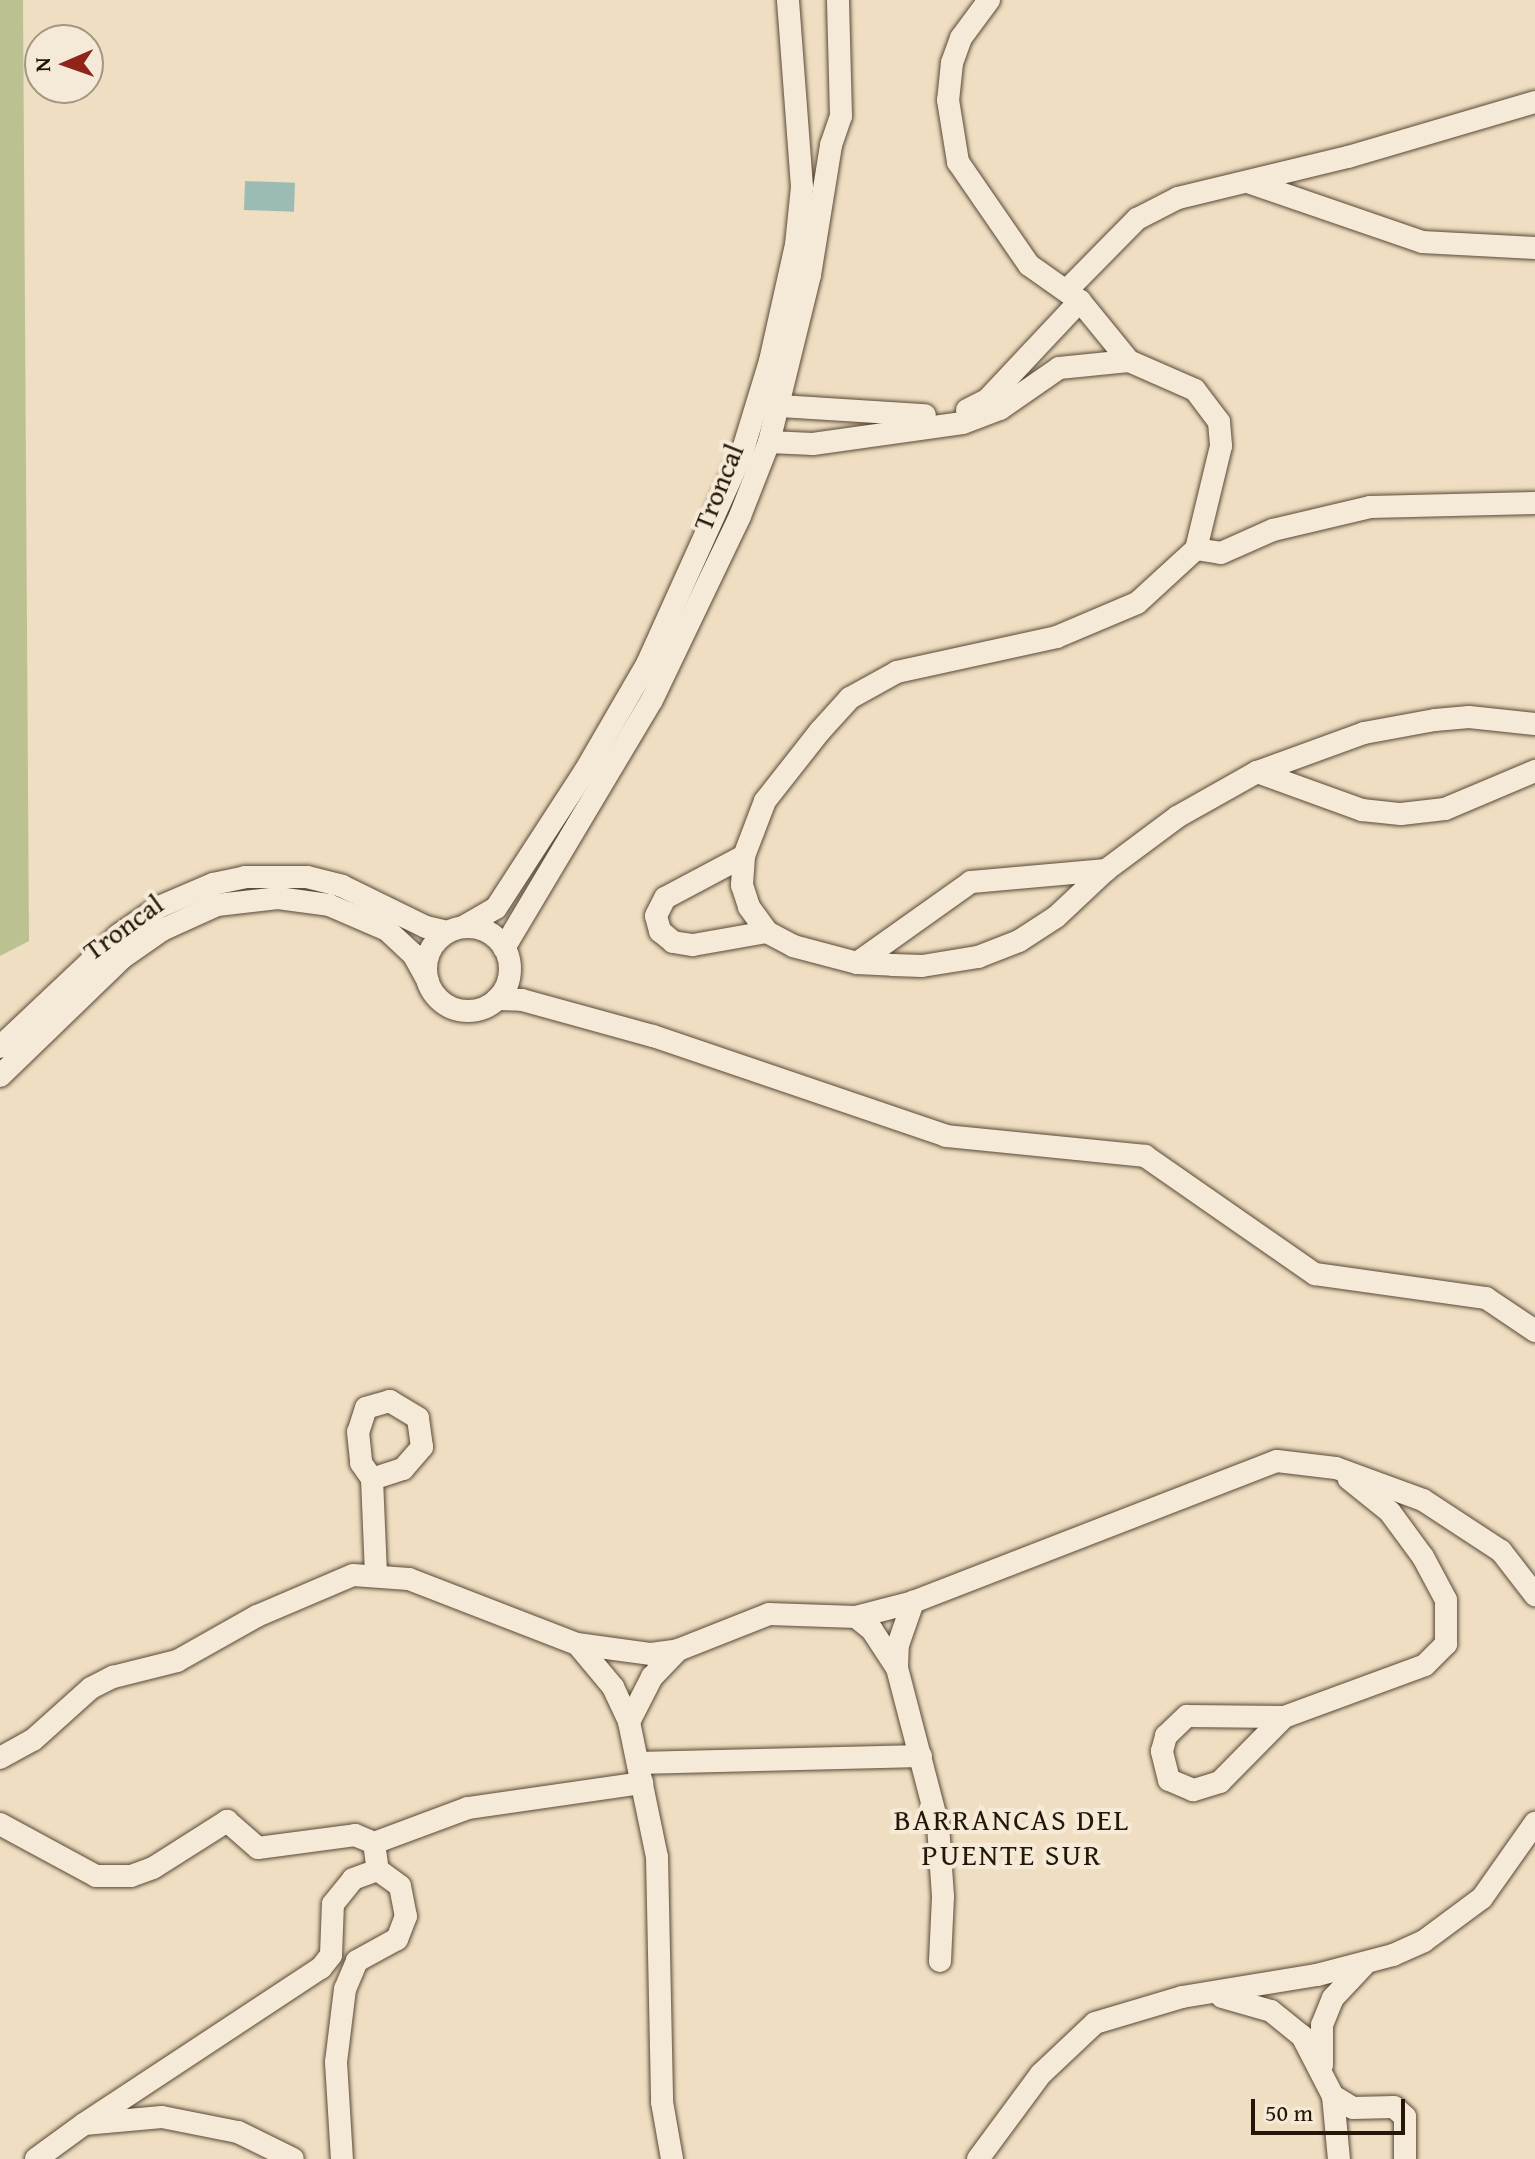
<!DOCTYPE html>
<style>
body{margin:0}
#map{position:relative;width:1535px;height:2159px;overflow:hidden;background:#f0dec2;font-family:"Gentium Book Plus",serif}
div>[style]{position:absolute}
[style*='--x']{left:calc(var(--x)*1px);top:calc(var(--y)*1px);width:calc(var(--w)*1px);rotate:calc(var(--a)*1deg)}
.green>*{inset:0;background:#bcc192}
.water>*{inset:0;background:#9abcb5;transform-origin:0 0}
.roads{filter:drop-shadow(0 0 2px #584936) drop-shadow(0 0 2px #584936)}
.minor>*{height:22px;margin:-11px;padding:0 11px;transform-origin:11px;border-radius:11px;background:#f5ead7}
.minor>.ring{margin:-11px;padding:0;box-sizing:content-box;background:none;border:22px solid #f5ead7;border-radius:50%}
span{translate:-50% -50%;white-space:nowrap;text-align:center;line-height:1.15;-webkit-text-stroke:8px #f5ead7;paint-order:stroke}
.street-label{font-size:28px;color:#251707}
.neighbourhood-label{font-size:30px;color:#251707;letter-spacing:2px}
.north{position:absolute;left:24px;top:24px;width:80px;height:80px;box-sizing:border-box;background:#f5ead7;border:2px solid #a29684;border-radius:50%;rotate:268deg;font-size:22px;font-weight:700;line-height:32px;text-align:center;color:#251707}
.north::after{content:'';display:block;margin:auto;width:28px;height:36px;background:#8f2418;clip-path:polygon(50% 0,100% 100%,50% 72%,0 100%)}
.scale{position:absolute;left:1251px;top:2099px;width:154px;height:36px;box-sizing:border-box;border:4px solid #251707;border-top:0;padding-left:10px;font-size:24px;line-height:28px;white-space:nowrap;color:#251707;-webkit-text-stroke:6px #f5ead7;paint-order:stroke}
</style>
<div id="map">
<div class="green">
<i style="clip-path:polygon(0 0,23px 0,29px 941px,0 956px)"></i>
</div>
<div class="water">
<i style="left:245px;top:181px;width:50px;height:29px;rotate:2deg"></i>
</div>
<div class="roads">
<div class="minor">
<i style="--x:989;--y:0;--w:47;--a:126.4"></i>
<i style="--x:961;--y:38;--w:27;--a:110"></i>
<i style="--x:952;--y:63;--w:37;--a:96"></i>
<i style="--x:948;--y:100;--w:63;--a:80.8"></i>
<i style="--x:958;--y:162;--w:125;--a:55.4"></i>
<i style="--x:1029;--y:265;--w:62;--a:35.2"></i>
<i style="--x:1080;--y:301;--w:77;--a:50.8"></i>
<i style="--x:1248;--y:182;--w:184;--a:19"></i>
<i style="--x:1422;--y:242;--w:113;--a:3"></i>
<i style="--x:1067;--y:290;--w:100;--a:-45.4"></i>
<i style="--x:1137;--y:219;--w:46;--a:-27.1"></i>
<i style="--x:1178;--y:198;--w:175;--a:-13.6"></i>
<i style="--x:1348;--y:157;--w:195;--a:-16.4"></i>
<i style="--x:780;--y:406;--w:145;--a:3.6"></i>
<i style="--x:967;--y:410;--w:22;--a:-27"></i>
<i style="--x:987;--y:400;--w:136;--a:-46.8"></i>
<i style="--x:769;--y:442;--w:44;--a:2.6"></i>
<i style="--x:813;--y:444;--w:151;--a:-8"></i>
<i style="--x:963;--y:423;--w:40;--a:-21"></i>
<i style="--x:1000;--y:409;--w:72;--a:-34.8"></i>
<i style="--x:1059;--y:368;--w:70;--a:-5.7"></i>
<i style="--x:1129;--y:361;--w:72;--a:23.7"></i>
<i style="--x:1195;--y:390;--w:40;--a:53"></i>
<i style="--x:1219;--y:422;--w:24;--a:85"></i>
<i style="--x:1221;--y:446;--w:106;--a:103.6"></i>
<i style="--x:1196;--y:549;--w:80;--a:137.5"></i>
<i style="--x:1137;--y:603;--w:87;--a:157"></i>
<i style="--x:1057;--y:637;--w:164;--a:167.7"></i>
<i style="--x:897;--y:672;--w:54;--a:151"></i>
<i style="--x:850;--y:698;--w:45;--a:132.3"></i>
<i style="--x:820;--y:731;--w:89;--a:128.2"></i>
<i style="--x:765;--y:801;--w:59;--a:110.9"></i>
<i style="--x:744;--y:856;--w:29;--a:94"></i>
<i style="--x:742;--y:885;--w:23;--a:72"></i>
<i style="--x:749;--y:907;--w:31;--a:54"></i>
<i style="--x:767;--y:932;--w:30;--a:28"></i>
<i style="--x:793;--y:946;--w:66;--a:14.9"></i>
<i style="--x:857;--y:963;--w:36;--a:3"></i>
<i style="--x:893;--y:965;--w:29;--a:2"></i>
<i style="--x:922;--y:966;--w:57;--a:-9.1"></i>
<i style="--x:978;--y:957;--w:44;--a:-21.3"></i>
<i style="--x:1019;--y:941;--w:44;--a:-33"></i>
<i style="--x:1056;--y:917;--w:69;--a:-43.2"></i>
<i style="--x:1106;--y:870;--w:89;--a:-36.7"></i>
<i style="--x:1177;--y:817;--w:92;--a:-29.4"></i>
<i style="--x:1257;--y:772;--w:114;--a:-20"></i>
<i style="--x:1364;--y:733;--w:72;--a:-10.4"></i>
<i style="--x:1435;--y:720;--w:34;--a:-5"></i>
<i style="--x:1469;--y:717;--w:66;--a:6.1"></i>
<i style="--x:1196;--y:549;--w:25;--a:9"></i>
<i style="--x:1221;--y:553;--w:57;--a:-23.9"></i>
<i style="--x:1273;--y:530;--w:100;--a:-13.3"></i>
<i style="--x:1370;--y:507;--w:165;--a:-1.4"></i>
<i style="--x:1257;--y:772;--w:112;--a:19.9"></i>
<i style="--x:1362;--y:810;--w:39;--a:6"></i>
<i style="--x:1401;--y:814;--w:44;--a:-6.5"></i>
<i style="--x:1445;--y:809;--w:98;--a:-22.9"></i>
<i style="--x:744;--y:856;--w:89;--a:152"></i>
<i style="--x:665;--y:898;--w:20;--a:117"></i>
<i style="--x:656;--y:916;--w:16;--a:75"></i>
<i style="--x:660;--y:931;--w:17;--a:40"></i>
<i style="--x:673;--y:942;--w:20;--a:9"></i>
<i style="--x:693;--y:945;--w:75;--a:-10"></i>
<i style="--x:463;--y:927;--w:38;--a:-30"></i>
<i style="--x:496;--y:908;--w:163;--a:-57"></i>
<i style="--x:585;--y:771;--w:124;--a:-59.9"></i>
<i style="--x:647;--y:664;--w:228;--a:-65.7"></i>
<i style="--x:741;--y:456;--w:99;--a:-73"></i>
<i style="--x:770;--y:361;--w:119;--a:-77.4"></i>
<i style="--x:796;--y:245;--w:58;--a:-84.1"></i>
<i style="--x:802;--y:187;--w:188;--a:-94.3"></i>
<i class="ring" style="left:426px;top:927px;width:62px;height:62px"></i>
<i style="--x:504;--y:948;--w:289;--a:-59.2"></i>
<i style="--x:652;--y:700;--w:204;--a:-64.4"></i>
<i style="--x:740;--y:516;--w:79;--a:-68.6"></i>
<i style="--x:769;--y:442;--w:172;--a:-76.2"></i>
<i style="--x:810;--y:275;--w:132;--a:-80.8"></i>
<i style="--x:831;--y:145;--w:31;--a:-71"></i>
<i style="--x:841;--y:116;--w:116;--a:-91.5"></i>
<i style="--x:857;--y:963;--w:140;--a:-35.4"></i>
<i style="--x:971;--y:882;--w:136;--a:-5.1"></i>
<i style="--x:497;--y:999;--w:25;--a:2"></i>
<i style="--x:522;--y:1000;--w:136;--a:15.4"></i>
<i style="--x:653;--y:1036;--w:310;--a:18.8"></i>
<i style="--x:946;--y:1136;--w:200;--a:5.7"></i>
<i style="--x:1145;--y:1156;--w:207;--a:34.8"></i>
<i style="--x:1315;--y:1274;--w:173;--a:8"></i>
<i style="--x:1486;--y:1298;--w:59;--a:34"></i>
<i style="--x:0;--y:1047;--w:165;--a:-43.3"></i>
<i style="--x:120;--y:934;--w:47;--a:-34.7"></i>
<i style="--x:159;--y:907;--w:59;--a:-23.1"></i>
<i style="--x:213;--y:884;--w:33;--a:-12"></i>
<i style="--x:245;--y:877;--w:62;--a:0"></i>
<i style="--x:307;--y:877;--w:36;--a:14"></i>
<i style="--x:342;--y:886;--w:93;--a:26"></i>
<i style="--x:426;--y:927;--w:22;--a:13"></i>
<i style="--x:0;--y:1076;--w:170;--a:-44"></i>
<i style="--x:122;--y:958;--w:49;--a:-35"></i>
<i style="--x:162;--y:930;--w:60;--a:-24.4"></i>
<i style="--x:217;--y:905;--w:61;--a:-6.5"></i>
<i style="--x:278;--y:898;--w:51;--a:7.8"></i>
<i style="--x:329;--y:905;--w:63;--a:23.3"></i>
<i style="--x:387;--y:930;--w:35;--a:43"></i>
<i style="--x:413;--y:954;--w:31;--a:61"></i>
<i style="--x:372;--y:1479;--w:33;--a:-18"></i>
<i style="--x:403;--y:1469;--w:29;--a:-49"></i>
<i style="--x:422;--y:1447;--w:29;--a:-98"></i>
<i style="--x:418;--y:1418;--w:33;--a:-149"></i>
<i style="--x:390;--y:1401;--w:25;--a:164"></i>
<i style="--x:366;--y:1408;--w:25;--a:108"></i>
<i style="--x:358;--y:1432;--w:31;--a:84"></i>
<i style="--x:361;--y:1463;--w:19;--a:55"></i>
<i style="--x:372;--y:1479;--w:94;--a:87.6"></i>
<i style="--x:856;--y:1617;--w:21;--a:39"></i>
<i style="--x:872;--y:1630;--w:45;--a:56.7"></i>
<i style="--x:897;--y:1668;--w:162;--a:75.4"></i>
<i style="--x:938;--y:1825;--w:72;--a:86"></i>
<i style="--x:943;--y:1897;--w:64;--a:92.7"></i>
<i style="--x:578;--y:1645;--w:55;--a:50.2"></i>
<i style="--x:613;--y:1687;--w:38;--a:65"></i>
<i style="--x:629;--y:1722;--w:138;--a:78.3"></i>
<i style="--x:657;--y:1857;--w:245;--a:88.8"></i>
<i style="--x:662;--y:2102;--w:58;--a:80"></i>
<i style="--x:897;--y:1668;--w:23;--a:-88"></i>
<i style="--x:898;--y:1645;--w:46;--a:-70.8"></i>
<i style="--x:1284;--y:1717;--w:91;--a:134.6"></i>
<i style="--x:1220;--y:1782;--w:28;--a:163"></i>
<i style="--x:1193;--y:1790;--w:26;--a:-157"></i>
<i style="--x:1169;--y:1780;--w:30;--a:-104"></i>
<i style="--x:1162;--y:1751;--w:16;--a:-75"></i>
<i style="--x:1166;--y:1736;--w:29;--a:-44"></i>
<i style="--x:1187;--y:1716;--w:97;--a:0.6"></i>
<i style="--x:1284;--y:1717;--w:150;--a:-20.2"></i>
<i style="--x:1425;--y:1665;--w:30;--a:-45"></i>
<i style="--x:1446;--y:1644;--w:44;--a:-90"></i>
<i style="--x:1446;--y:1600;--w:49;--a:-118.1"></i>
<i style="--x:1423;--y:1557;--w:56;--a:-126.3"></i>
<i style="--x:1390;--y:1512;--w:53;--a:-141.2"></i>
<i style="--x:629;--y:1722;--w:51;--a:-62.9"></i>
<i style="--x:652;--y:1677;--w:37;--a:-46"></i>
<i style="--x:0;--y:1758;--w:38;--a:-29"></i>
<i style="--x:33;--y:1740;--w:78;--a:-41.9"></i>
<i style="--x:91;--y:1688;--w:25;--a:-27"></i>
<i style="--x:113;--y:1677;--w:66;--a:-14"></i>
<i style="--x:177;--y:1661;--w:92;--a:-29.4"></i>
<i style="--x:257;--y:1616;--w:104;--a:-23.1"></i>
<i style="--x:353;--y:1575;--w:56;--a:4.1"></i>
<i style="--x:409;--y:1579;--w:180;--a:21.2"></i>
<i style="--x:577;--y:1644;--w:75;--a:7.7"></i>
<i style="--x:651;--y:1654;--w:27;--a:-8"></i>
<i style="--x:678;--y:1650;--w:98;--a:-21.6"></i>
<i style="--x:769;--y:1614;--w:87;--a:2"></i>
<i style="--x:856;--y:1617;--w:59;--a:-14.7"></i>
<i style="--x:913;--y:1602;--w:390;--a:-21.2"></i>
<i style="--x:1277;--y:1461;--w:59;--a:6.8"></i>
<i style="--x:1336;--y:1468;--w:93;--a:20.2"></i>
<i style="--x:1423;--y:1500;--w:93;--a:33.2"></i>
<i style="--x:1501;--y:1551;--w:56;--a:52.3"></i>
<i style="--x:638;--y:1763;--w:283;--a:-1.4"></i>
<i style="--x:0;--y:1824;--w:109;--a:28.4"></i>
<i style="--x:96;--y:1876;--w:35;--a:0"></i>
<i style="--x:131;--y:1876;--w:23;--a:-20"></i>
<i style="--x:153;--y:1868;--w:88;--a:-32.4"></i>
<i style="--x:227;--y:1821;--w:41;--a:41.1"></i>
<i style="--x:258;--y:1848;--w:98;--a:-7.6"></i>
<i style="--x:355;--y:1835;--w:21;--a:23"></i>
<i style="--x:374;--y:1843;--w:27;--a:82"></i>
<i style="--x:374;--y:1843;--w:100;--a:-20.4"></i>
<i style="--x:468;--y:1808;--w:176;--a:-8.2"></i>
<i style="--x:1222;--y:1997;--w:51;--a:15.9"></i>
<i style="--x:1271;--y:2011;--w:40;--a:39"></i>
<i style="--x:1302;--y:2036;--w:68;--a:62.7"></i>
<i style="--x:1333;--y:2096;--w:63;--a:84.6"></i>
<i style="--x:1322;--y:2065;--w:40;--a:-90"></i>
<i style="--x:1322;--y:2025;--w:29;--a:-68"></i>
<i style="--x:1333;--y:1998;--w:44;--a:-46.8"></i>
<i style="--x:1333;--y:2096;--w:23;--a:31"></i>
<i style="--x:1353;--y:2108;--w:41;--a:-1.4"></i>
<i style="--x:1394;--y:2107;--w:15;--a:42"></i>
<i style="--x:1405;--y:2117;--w:42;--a:90"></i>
<i style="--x:84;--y:2124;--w:284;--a:-33.4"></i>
<i style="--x:321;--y:1968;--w:16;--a:-52"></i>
<i style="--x:331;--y:1955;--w:51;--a:-87.8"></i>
<i style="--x:333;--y:1904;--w:32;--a:-51"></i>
<i style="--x:353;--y:1879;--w:27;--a:-20"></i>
<i style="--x:378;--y:1870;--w:27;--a:36"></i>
<i style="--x:400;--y:1886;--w:31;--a:79"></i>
<i style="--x:406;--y:1916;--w:25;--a:111"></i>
<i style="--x:397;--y:1939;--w:46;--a:151.2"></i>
<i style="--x:357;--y:1961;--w:30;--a:113"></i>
<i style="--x:345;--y:1989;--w:74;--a:97"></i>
<i style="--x:336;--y:2062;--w:97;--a:86.5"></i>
<i style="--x:36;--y:2159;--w:59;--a:-36.1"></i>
<i style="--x:84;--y:2124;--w:78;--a:-5.1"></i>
<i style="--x:162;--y:2117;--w:77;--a:11.2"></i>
<i style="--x:238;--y:2132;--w:61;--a:26.1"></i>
<i style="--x:978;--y:2159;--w:106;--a:-53.5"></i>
<i style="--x:1041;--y:2074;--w:74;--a:-43.4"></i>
<i style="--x:1095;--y:2023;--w:91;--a:-16.6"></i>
<i style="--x:1182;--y:1997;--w:137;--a:-9.3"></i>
<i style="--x:1317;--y:1975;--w:79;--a:-14.7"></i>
<i style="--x:1393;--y:1955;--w:34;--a:-24"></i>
<i style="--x:1424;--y:1941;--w:72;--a:-36.6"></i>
<i style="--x:1482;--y:1898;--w:92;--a:-54.8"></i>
</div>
</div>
<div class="street-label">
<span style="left:718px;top:487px;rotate:-68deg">Troncal</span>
<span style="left:123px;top:927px;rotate:-36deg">Troncal</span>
</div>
<div class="neighbourhood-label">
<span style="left:1012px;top:1836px">BARRANCAS DEL<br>PUENTE SUR</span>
</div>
<div class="north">N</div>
<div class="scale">50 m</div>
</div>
